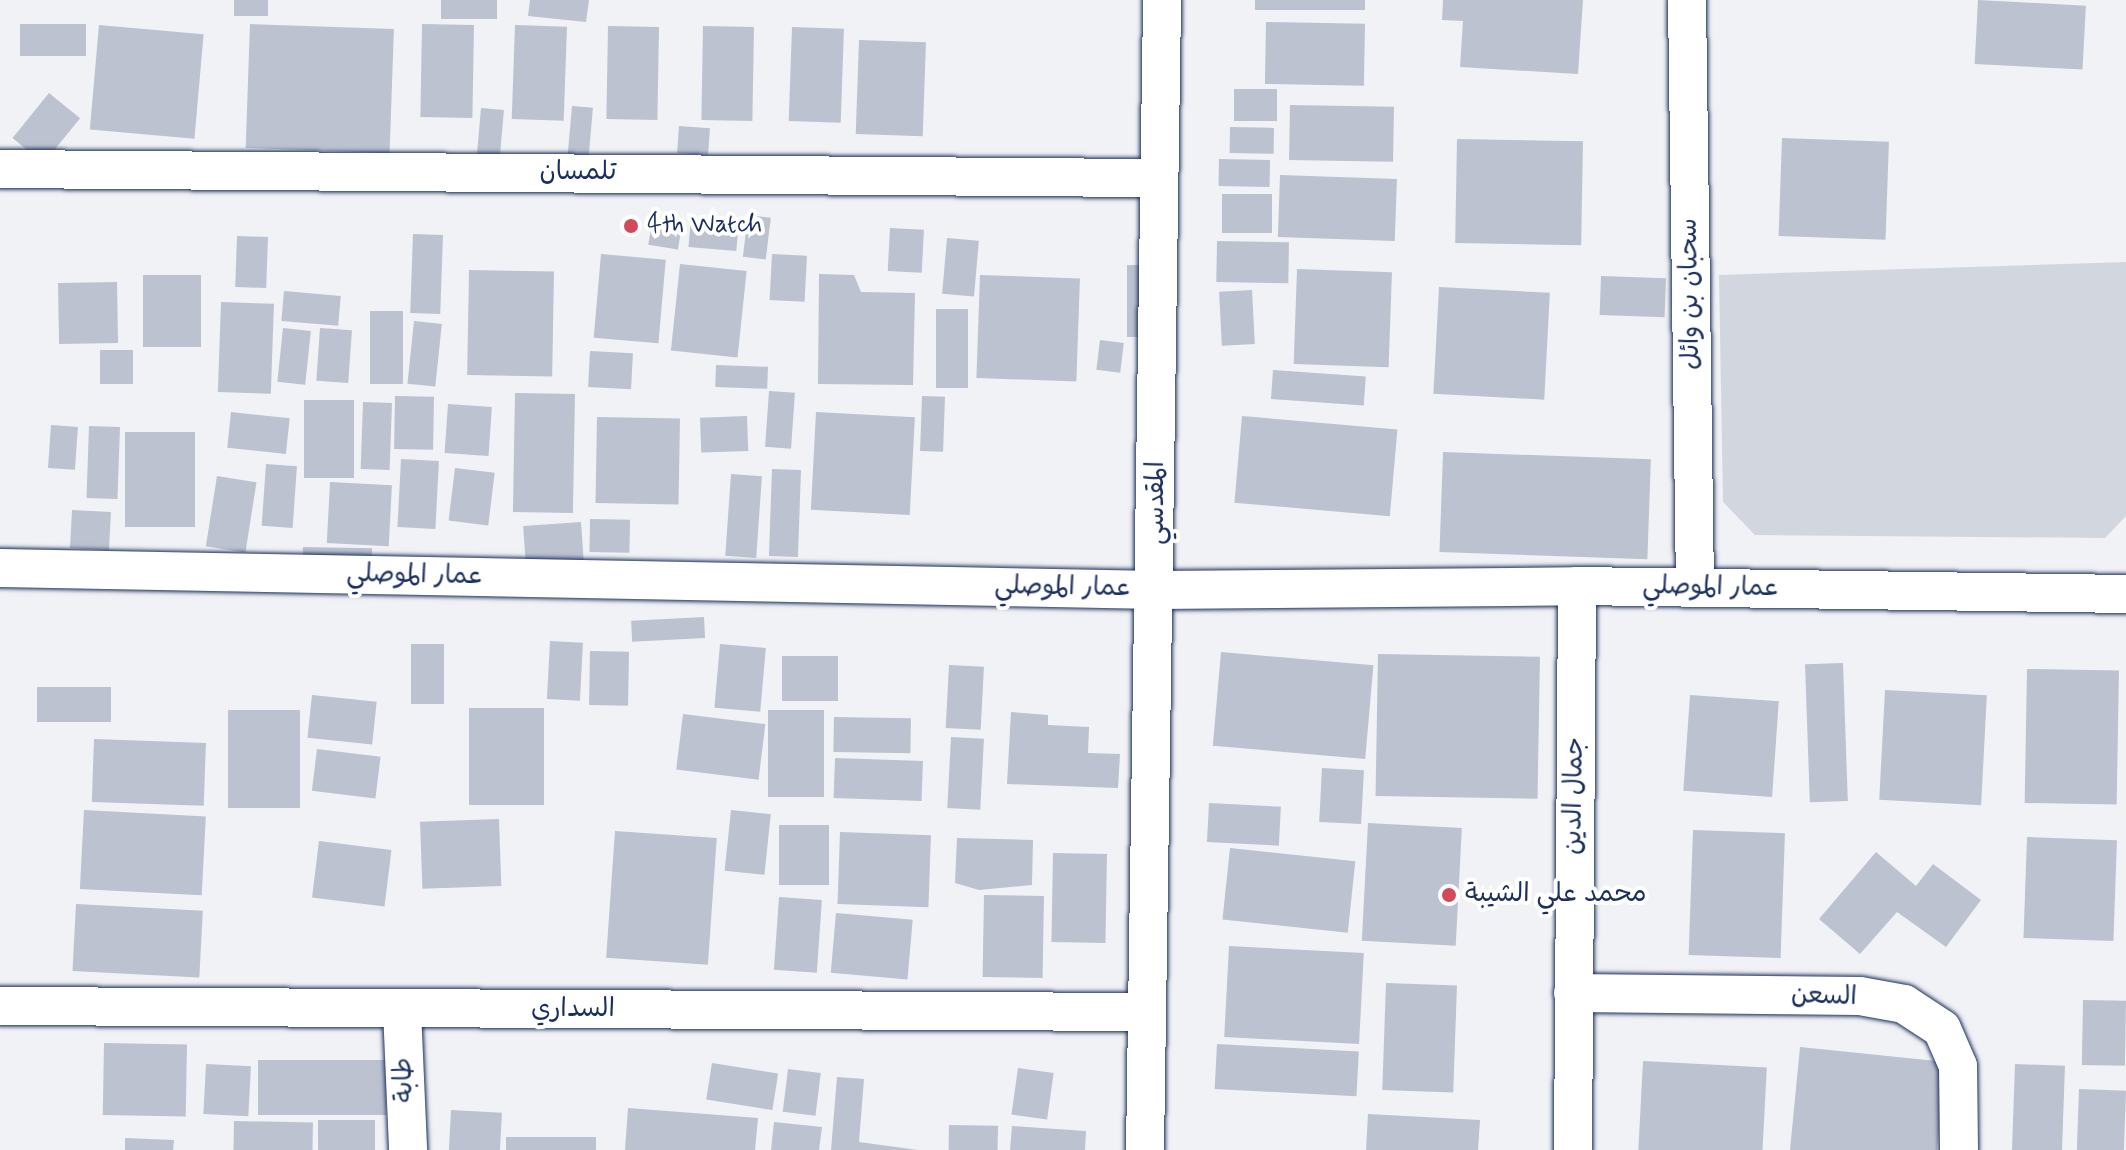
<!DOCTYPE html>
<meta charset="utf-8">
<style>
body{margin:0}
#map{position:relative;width:2126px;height:1150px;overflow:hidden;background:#f1f2f5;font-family:Mynerve,"Playpen Sans Arabic",sans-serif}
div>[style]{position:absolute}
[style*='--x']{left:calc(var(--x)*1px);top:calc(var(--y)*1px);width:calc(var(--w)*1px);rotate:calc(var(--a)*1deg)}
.green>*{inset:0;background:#d2d6df}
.building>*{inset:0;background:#bcc2d0;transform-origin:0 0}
.roads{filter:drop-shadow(0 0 2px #1b2f5e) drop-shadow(0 0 2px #1b2f5e)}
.street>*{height:38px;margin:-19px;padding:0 19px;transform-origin:19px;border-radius:19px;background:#fff}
.dots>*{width:22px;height:22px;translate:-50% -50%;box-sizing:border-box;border:4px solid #fff;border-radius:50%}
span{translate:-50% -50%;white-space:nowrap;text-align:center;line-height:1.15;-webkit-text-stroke:8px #fff;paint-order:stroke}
.street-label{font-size:26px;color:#1b2f5e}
.poi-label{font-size:26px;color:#1b2f5e}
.left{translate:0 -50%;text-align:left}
</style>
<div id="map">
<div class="green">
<i style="clip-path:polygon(2126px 262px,2126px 516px,2105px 538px,1755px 535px,1723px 502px,1719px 275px)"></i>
</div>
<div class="building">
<i style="left:234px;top:0;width:34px;height:16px"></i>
<i style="left:441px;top:0;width:56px;height:19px"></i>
<i style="clip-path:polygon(530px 0,589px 0,586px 22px,528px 16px)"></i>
<i style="left:1255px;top:0;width:110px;height:10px"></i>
<i style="clip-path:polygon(1443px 0,1583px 0,1578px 74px,1460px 67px,1463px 21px,1442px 20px)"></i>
<i style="left:1978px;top:0;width:108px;height:64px;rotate:3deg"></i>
<i style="left:1266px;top:22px;width:99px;height:62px;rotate:1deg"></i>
<i style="left:20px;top:24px;width:66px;height:32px"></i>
<i style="left:250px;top:24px;width:144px;height:124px;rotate:2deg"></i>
<i style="left:422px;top:24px;width:52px;height:93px;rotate:1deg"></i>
<i style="left:99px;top:25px;width:105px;height:105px;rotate:5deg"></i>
<i style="left:515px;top:25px;width:52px;height:94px;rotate:2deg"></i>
<i style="left:608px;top:26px;width:51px;height:93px;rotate:1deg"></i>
<i style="left:703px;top:26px;width:51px;height:94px;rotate:1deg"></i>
<i style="left:792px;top:27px;width:52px;height:94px;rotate:2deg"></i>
<i style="left:859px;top:40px;width:67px;height:94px;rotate:2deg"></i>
<i style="left:1234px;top:89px;width:43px;height:32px"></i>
<i style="left:49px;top:93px;width:40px;height:58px;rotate:39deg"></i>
<i style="left:1290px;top:105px;width:104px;height:55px;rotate:1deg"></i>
<i style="left:572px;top:106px;width:21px;height:48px;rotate:5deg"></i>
<i style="left:481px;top:108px;width:23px;height:48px;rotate:5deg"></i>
<i style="left:679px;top:126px;width:31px;height:27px;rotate:4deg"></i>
<i style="left:1230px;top:127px;width:44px;height:26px;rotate:1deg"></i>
<i style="left:1782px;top:138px;width:107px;height:98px;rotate:2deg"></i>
<i style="left:1457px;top:139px;width:126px;height:104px;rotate:1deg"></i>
<i style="left:1219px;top:159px;width:51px;height:27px;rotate:1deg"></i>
<i style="left:1280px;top:175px;width:117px;height:62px;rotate:2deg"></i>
<i style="left:1222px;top:194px;width:50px;height:39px"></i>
<i style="left:748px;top:215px;width:23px;height:42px;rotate:7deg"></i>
<i style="left:691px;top:218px;width:48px;height:29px;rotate:5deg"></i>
<i style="left:651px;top:228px;width:30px;height:17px;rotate:9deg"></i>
<i style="left:890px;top:228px;width:34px;height:43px;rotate:3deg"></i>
<i style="left:413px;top:234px;width:30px;height:79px;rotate:2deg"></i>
<i style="left:237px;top:236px;width:31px;height:51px;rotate:2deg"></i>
<i style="left:947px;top:238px;width:32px;height:56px;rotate:5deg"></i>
<i style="left:1217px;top:241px;width:72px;height:41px;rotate:1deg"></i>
<i style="left:601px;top:254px;width:65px;height:84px;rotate:5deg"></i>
<i style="left:772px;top:254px;width:35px;height:46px;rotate:3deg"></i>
<i style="left:680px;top:264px;width:67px;height:87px;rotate:6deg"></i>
<i style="left:1127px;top:265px;width:22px;height:72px"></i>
<i style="left:1297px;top:269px;width:95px;height:95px;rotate:2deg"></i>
<i style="left:469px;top:270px;width:85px;height:105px;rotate:1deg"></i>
<i style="clip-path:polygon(819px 274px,854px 275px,861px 292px,915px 293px,913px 385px,818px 384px)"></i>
<i style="left:143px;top:275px;width:58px;height:72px"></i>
<i style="left:980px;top:275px;width:100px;height:103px;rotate:2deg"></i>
<i style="left:1601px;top:276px;width:65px;height:39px;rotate:2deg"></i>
<i style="left:117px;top:282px;width:61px;height:59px;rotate:89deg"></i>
<i style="left:1439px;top:287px;width:111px;height:107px;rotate:3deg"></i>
<i style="left:1252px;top:290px;width:54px;height:33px;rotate:87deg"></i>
<i style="left:284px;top:291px;width:57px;height:30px;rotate:5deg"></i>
<i style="left:221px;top:302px;width:53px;height:90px;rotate:2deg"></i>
<i style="left:936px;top:309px;width:32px;height:79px"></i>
<i style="left:370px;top:311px;width:33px;height:73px"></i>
<i style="left:414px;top:321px;width:28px;height:63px;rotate:6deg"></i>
<i style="left:283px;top:328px;width:28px;height:54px;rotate:6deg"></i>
<i style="left:320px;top:328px;width:32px;height:53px;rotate:4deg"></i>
<i style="left:1100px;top:340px;width:24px;height:30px;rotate:7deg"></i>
<i style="left:100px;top:350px;width:33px;height:34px"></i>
<i style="left:590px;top:351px;width:43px;height:36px;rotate:3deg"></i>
<i style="left:716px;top:365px;width:52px;height:22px;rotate:2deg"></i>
<i style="left:1273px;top:370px;width:93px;height:29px;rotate:4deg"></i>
<i style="left:769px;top:391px;width:26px;height:56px;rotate:4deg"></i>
<i style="left:515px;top:393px;width:60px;height:119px;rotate:1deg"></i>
<i style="left:395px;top:396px;width:39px;height:53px;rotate:1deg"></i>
<i style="left:922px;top:396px;width:23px;height:55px;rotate:2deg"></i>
<i style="left:304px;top:400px;width:50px;height:78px"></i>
<i style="left:363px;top:402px;width:29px;height:67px;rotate:2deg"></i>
<i style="left:448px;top:404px;width:44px;height:49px;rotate:4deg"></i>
<i style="left:231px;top:412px;width:59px;height:36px;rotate:6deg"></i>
<i style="left:816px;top:412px;width:99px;height:98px;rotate:3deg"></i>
<i style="left:747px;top:416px;width:35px;height:47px;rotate:88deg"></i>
<i style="left:1242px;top:416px;width:156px;height:87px;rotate:5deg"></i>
<i style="left:597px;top:417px;width:83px;height:86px;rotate:1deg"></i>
<i style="left:51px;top:425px;width:27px;height:43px;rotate:4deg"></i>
<i style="left:89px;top:426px;width:31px;height:72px;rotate:2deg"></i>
<i style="left:125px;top:432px;width:70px;height:95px"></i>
<i style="left:1443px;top:452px;width:208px;height:100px;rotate:2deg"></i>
<i style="left:401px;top:459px;width:38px;height:68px;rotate:3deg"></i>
<i style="left:266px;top:464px;width:31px;height:62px;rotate:4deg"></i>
<i style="left:455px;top:468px;width:40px;height:53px;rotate:7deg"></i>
<i style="left:772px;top:469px;width:29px;height:87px;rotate:2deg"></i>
<i style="left:731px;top:474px;width:31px;height:82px;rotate:4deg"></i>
<i style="left:217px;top:476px;width:40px;height:71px;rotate:9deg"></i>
<i style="left:330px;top:482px;width:62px;height:61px;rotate:3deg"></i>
<i style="left:72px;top:510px;width:39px;height:38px;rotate:3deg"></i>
<i style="left:590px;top:519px;width:40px;height:33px;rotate:1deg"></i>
<i style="left:581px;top:522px;width:43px;height:58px;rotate:86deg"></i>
<i style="left:303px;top:547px;width:69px;height:19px;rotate:1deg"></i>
<i style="left:704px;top:617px;width:21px;height:73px;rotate:87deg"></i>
<i style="left:550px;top:641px;width:33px;height:58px;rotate:3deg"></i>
<i style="left:411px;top:644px;width:33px;height:60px"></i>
<i style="left:720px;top:644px;width:46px;height:64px;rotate:5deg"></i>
<i style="left:590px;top:651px;width:39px;height:54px;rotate:1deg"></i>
<i style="left:1221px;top:652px;width:153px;height:94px;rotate:5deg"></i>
<i style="left:1378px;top:654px;width:162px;height:142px;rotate:1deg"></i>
<i style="left:782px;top:656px;width:56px;height:45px"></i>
<i style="left:1843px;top:663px;width:138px;height:38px;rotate:88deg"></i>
<i style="left:949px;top:665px;width:35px;height:63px;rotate:3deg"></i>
<i style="left:2027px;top:669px;width:92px;height:134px;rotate:1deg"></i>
<i style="left:111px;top:687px;width:35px;height:74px;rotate:90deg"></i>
<i style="left:1885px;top:690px;width:102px;height:110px;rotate:3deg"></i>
<i style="left:312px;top:695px;width:65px;height:43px;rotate:6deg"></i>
<i style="left:1690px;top:695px;width:89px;height:96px;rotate:4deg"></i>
<i style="left:469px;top:708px;width:75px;height:97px"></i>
<i style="left:228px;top:710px;width:72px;height:98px"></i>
<i style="left:768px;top:710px;width:56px;height:87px"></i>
<i style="clip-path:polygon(1011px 712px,1048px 715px,1048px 725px,1089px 727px,1088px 753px,1120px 754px,1118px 788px,1007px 784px)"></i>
<i style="left:683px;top:714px;width:83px;height:56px;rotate:7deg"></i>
<i style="left:834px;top:717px;width:77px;height:35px;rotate:1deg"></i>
<i style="left:951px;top:737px;width:33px;height:71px;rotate:3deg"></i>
<i style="left:94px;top:739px;width:112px;height:63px;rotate:2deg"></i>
<i style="left:317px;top:749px;width:64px;height:42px;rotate:7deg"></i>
<i style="left:835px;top:758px;width:88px;height:40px;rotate:2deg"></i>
<i style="left:1322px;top:768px;width:42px;height:54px;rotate:3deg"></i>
<i style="left:1209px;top:803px;width:72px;height:39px;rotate:3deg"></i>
<i style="left:84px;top:810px;width:122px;height:79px;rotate:3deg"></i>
<i style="left:731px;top:810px;width:40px;height:61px;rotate:6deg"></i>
<i style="left:499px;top:819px;width:67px;height:79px;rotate:88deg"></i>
<i style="left:1368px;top:823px;width:94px;height:118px;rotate:3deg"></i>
<i style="left:779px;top:825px;width:50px;height:60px"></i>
<i style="left:1693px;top:830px;width:92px;height:125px;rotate:2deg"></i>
<i style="left:615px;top:831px;width:102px;height:127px;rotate:4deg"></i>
<i style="left:840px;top:832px;width:91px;height:72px;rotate:2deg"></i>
<i style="left:2027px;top:837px;width:90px;height:101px;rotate:2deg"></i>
<i style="clip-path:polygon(957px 838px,1033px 840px,1032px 885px,979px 890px,955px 883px)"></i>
<i style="left:319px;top:841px;width:73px;height:57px;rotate:7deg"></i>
<i style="left:1230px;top:848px;width:126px;height:72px;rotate:6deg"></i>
<i style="clip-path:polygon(1876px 852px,1916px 886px,1933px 864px,1981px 900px,1946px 947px,1897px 912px,1860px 954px,1819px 919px)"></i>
<i style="left:1053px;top:853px;width:54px;height:89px;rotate:1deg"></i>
<i style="left:984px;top:895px;width:60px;height:82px;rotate:1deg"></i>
<i style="left:779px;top:897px;width:43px;height:73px;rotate:4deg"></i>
<i style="left:76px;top:904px;width:127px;height:67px;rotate:3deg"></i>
<i style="left:836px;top:913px;width:77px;height:60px;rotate:5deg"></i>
<i style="left:1229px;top:946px;width:135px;height:91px;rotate:3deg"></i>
<i style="left:1386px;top:983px;width:71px;height:107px;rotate:2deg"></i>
<i style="left:2083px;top:1000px;width:43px;height:65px;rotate:1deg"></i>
<i style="left:104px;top:1043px;width:83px;height:72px;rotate:1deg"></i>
<i style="left:1217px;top:1044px;width:142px;height:45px;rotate:3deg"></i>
<i style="clip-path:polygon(1800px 1047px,1946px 1062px,1937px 1150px,1790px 1150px)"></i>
<i style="left:258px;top:1060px;width:128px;height:55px"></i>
<i style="left:1643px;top:1061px;width:124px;height:89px;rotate:3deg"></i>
<i style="left:712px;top:1063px;width:67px;height:37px;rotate:9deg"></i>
<i style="left:206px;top:1064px;width:45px;height:50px;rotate:3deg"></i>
<i style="left:2015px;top:1064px;width:50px;height:86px;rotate:2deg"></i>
<i style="left:1018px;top:1068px;width:36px;height:47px;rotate:8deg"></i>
<i style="left:788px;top:1069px;width:33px;height:43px;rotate:7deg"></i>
<i style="clip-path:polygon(837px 1077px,864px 1079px,859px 1142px,918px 1150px,831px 1150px)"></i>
<i style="left:2079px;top:1089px;width:47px;height:61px;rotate:2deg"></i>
<i style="clip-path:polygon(628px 1108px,758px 1118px,755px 1150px,625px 1150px)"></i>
<i style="left:451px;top:1110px;width:51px;height:40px;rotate:3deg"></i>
<i style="clip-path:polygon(1368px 1114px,1480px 1120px,1478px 1150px,1366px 1150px)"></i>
<i style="left:318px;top:1120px;width:57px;height:30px"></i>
<i style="left:234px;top:1121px;width:79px;height:29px;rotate:1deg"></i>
<i style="clip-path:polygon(774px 1122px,822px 1127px,819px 1150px,771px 1150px)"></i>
<i style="left:949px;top:1125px;width:49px;height:25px;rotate:1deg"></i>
<i style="clip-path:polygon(1012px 1126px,1086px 1131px,1085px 1150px,1010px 1150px)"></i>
<i style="left:596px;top:1137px;width:13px;height:90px;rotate:90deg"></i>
<i style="clip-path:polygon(125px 1138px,174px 1140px,173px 1150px,125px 1150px)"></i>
</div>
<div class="roads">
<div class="street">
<i style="--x:1687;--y:0;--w:587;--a:89.22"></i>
<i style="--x:0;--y:169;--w:1156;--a:0.45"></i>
<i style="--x:0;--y:568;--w:1157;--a:1.09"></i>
<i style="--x:1157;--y:590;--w:420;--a:-0.5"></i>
<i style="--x:1577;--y:586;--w:549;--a:0.83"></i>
<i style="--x:1573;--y:993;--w:287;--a:0.6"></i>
<i style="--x:1860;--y:996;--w:45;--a:10.3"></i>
<i style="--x:1904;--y:1004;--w:45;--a:33.3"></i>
<i style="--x:1942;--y:1029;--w:40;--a:66.6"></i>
<i style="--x:1958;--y:1066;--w:84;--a:89.3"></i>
<i style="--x:0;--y:1006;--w:1147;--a:0.3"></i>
<i style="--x:402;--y:1010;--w:140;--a:87.5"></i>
<i style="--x:1145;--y:1150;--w:1150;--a:-89.15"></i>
<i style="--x:1573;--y:1150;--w:564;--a:-89.59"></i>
</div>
</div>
<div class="dots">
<i style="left:631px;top:226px;background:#d1495b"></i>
<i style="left:1449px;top:895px;background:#d1495b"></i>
</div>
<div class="street-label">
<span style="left:578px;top:173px">تلمسان</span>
<span style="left:1691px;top:294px;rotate:-91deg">سحبان بن وائل</span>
<span style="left:1157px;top:503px;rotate:-90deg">المقدسي</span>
<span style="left:415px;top:576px;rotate:1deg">عمار الموصلي</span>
<span style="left:1063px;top:588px;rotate:1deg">عمار الموصلي</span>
<span style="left:1711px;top:588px;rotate:1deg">عمار الموصلي</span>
<span style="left:1575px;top:796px;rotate:-89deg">جمال الدين</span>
<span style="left:1824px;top:997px;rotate:2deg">السعن</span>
<span style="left:573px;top:1010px">السداري</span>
<span style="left:405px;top:1080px;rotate:-92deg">طابة</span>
</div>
<div class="poi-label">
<span class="left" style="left:647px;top:226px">4th Watch</span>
<span class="left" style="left:1465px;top:895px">محمد علي الشيبة</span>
</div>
</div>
